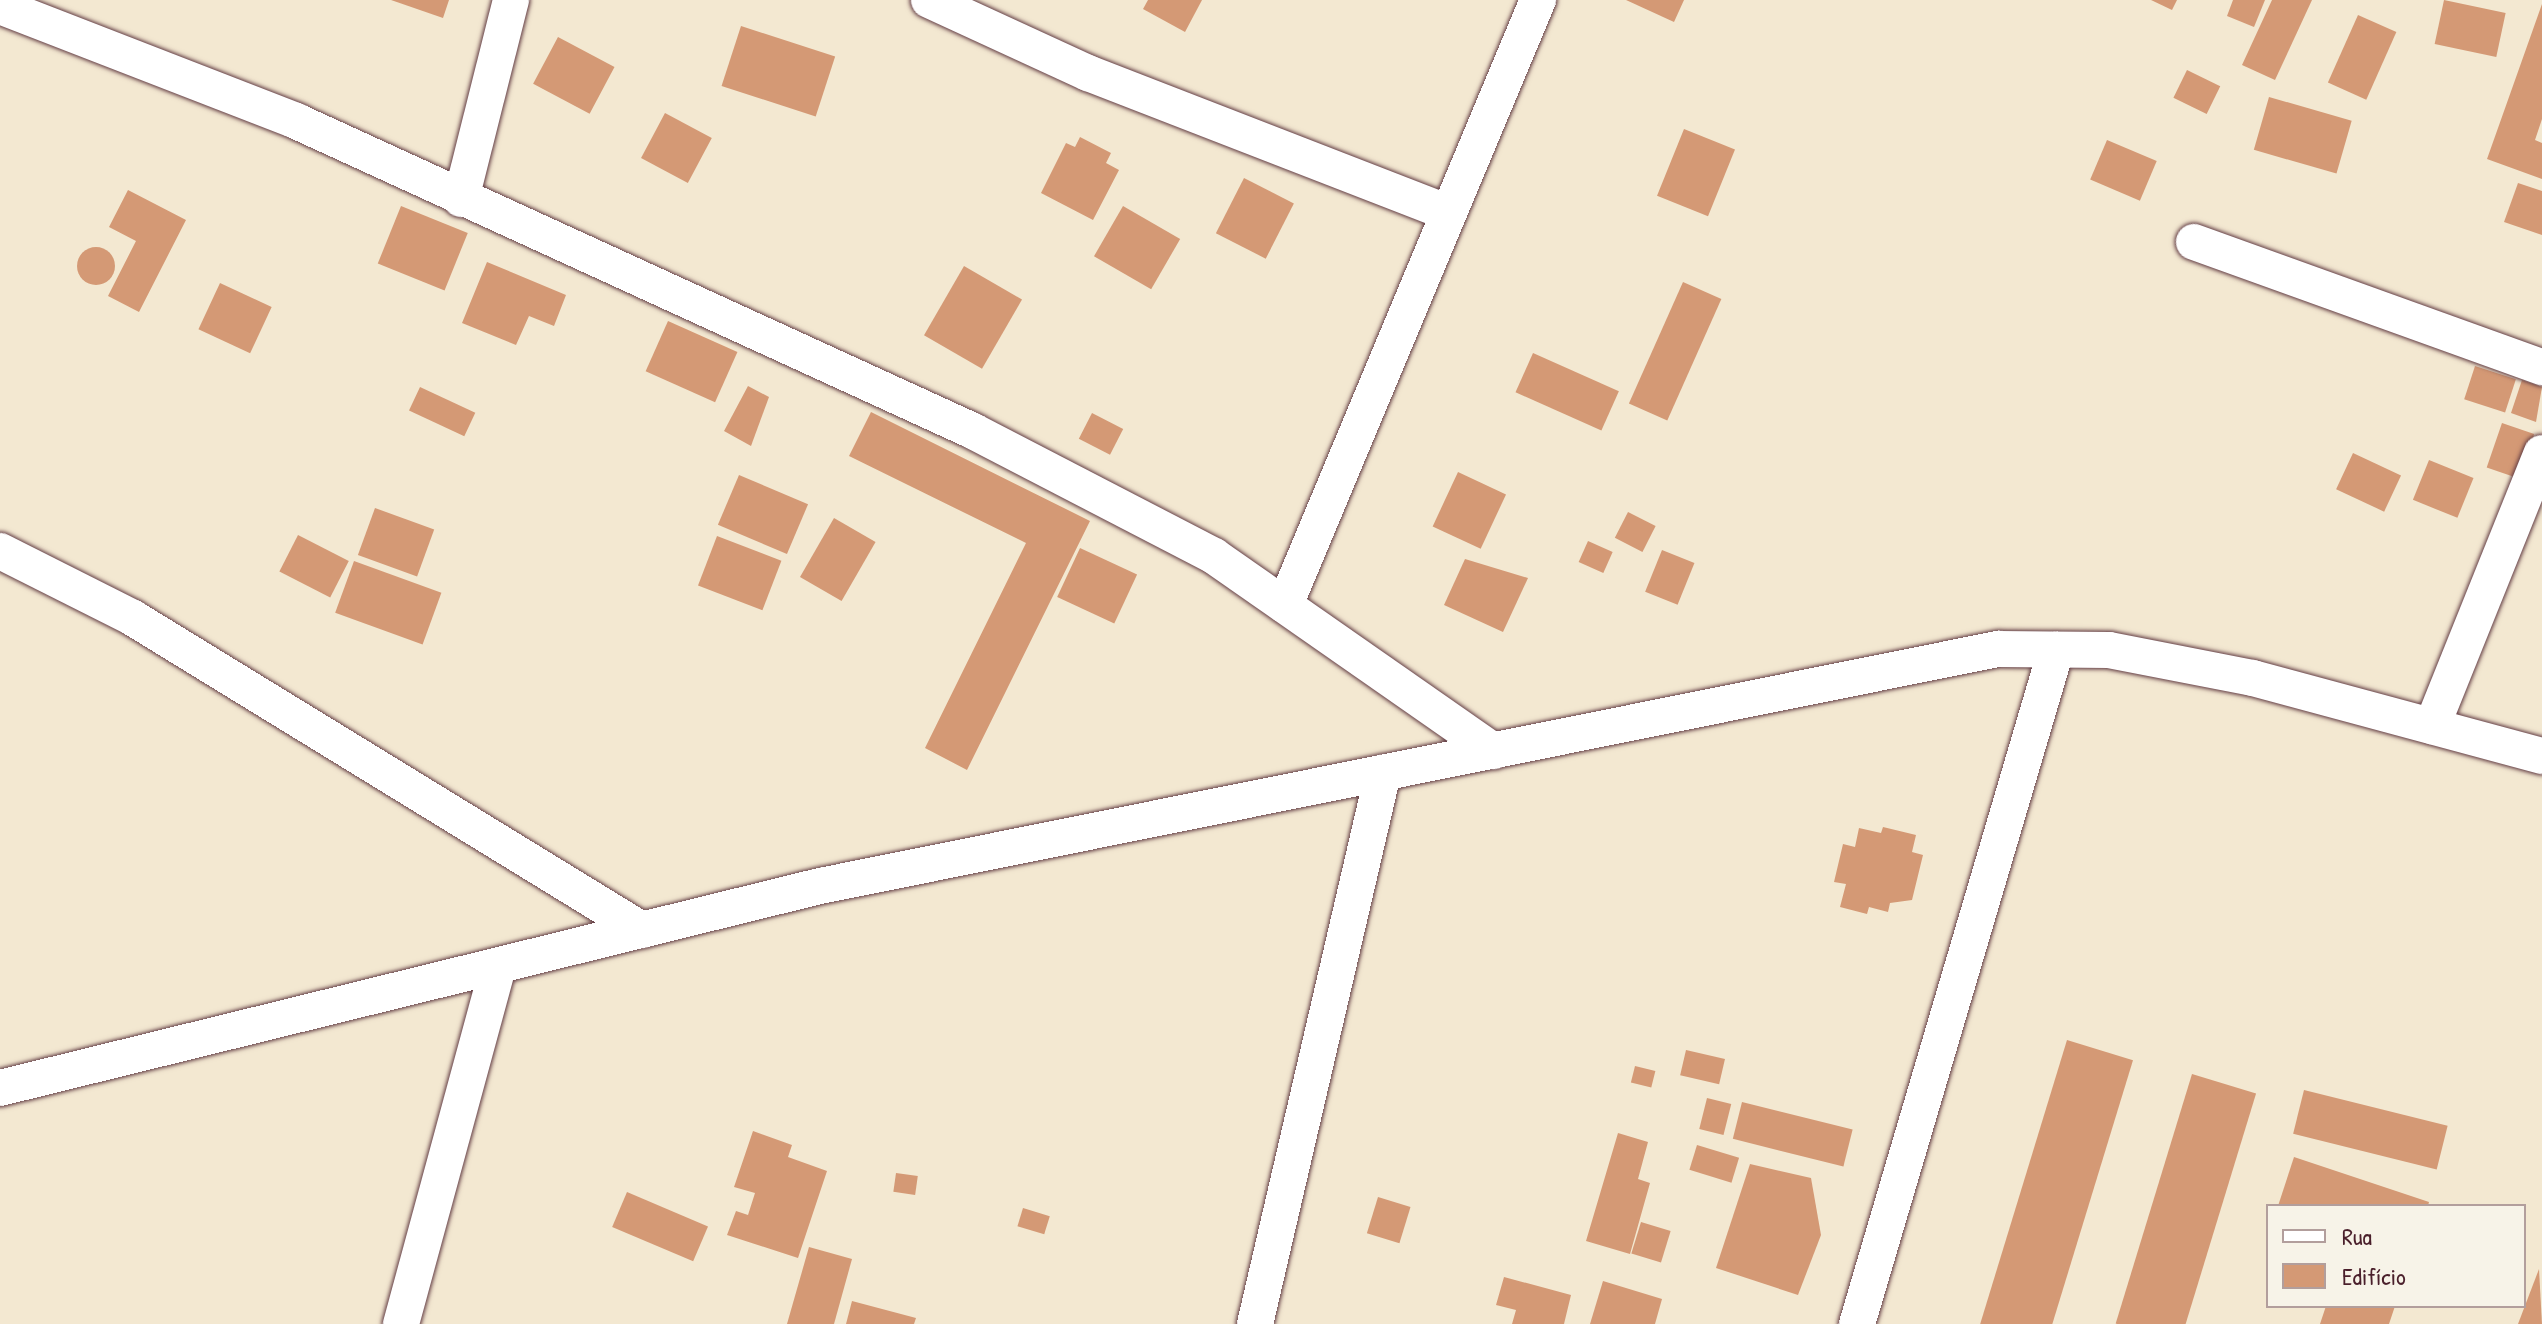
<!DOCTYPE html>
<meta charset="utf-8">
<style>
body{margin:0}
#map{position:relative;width:2542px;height:1324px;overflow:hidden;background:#f3e8d1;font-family:"Patrick Hand",sans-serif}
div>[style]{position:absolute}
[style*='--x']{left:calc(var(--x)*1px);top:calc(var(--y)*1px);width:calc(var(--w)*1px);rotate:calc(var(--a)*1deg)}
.building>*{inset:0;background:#d49975;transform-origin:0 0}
.round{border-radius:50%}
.roads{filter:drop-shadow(0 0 2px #633d44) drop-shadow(0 0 2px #633d44)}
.minor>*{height:36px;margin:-18px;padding:0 18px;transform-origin:18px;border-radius:18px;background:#fff}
span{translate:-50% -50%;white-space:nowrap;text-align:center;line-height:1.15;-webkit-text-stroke:6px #f7f3e8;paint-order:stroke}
.legend{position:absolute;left:2266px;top:1204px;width:260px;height:104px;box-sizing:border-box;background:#f7f3e8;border:2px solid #b29e9c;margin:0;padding:10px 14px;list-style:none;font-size:24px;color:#4a1f2b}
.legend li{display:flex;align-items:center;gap:16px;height:40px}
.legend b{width:40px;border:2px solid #b29e9c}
</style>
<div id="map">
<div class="building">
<i style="clip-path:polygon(391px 0,449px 0,443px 18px)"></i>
<i style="clip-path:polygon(1148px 0,1202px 0,1185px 32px,1143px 9px)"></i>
<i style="clip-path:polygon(1626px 0,1684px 0,1674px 22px)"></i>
<i style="clip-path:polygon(2151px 0,2177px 0,2172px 10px)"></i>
<i style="clip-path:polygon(2233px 0,2265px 0,2254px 27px,2227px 16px)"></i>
<i style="clip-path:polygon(2272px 0,2312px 0,2275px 80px,2242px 65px)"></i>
<i style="left:2444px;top:0;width:63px;height:45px;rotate:12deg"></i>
<i style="clip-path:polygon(2542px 4px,2542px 119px,2535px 140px,2542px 143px,2542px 179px,2487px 159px)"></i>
<i style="left:2358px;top:15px;width:42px;height:74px;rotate:24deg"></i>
<i style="left:741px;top:26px;width:99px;height:63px;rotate:18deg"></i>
<i style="left:558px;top:37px;width:64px;height:53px;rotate:28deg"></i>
<i style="left:2187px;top:70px;width:37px;height:31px;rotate:26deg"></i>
<i style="left:2269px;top:97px;width:86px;height:55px;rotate:16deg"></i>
<i style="left:665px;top:113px;width:53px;height:51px;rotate:28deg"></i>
<i style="left:1684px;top:129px;width:55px;height:72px;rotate:22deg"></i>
<i style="clip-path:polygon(1080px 137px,1111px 153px,1106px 163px,1119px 170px,1093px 220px,1041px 193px,1066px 143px,1075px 147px)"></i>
<i style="left:2107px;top:140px;width:54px;height:43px;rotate:23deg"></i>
<i style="left:1244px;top:178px;width:56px;height:62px;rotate:27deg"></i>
<i style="clip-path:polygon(2518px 183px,2542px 191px,2542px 235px,2504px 222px)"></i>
<i style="clip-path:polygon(128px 190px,186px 220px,139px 312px,108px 296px,136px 241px,109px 227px)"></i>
<i style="left:401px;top:206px;width:72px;height:62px;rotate:22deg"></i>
<i style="left:1123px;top:206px;width:66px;height:58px;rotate:30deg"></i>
<i class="round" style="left:77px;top:247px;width:38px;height:38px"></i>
<i style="clip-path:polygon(487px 262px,566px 295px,554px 326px,529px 316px,516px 345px,462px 323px)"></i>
<i style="left:964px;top:266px;width:67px;height:80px;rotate:30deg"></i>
<i style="left:1683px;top:282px;width:42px;height:133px;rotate:24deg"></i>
<i style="left:220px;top:283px;width:57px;height:51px;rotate:25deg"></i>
<i style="left:668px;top:321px;width:76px;height:55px;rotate:24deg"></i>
<i style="left:1533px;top:353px;width:94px;height:43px;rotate:24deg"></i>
<i style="left:2475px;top:366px;width:43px;height:35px;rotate:18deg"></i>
<i style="clip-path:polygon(2522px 380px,2542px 387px,2536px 422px,2511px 413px)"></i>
<i style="clip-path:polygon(748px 386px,769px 397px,751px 446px,724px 431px)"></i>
<i style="left:420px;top:387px;width:61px;height:26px;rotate:25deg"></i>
<i style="clip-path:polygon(871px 412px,1090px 521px,967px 770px,925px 748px,1026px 543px,849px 456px)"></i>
<i style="left:1092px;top:413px;width:35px;height:29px;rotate:27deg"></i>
<i style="left:2502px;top:423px;width:34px;height:47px;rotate:19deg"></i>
<i style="left:2353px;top:453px;width:53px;height:40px;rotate:25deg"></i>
<i style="left:2429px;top:460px;width:48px;height:43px;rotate:22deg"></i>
<i style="left:1458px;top:472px;width:53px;height:60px;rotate:25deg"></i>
<i style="left:739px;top:475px;width:75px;height:54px;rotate:23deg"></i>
<i style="left:375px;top:508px;width:63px;height:50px;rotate:20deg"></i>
<i style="left:1628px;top:512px;width:31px;height:29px;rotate:27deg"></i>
<i style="left:834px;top:518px;width:48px;height:68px;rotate:30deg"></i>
<i style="left:298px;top:535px;width:57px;height:41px;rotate:27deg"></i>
<i style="left:717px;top:536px;width:69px;height:53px;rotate:21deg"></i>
<i style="left:1588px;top:541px;width:27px;height:23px;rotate:24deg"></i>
<i style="left:1080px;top:548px;width:63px;height:54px;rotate:25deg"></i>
<i style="left:1662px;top:550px;width:35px;height:45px;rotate:22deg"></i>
<i style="clip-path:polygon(1465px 559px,1528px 578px,1503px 632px,1444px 605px)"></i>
<i style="left:354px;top:561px;width:93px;height:55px;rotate:20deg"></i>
<i style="clip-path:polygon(1883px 827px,1916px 835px,1912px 852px,1923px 855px,1912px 900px,1890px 903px,1888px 912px,1869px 907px,1867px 914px,1840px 907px,1846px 884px,1834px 882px,1843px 844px,1855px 847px,1859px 828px,1881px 833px)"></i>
<i style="left:2067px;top:1040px;width:69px;height:297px;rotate:17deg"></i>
<i style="left:1686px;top:1050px;width:40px;height:26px;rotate:13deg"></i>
<i style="left:1635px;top:1066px;width:21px;height:17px;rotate:14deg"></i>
<i style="left:2192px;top:1074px;width:67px;height:261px;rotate:17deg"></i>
<i style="left:2304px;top:1090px;width:148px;height:45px;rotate:14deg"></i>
<i style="left:1707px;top:1098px;width:25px;height:32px;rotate:14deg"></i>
<i style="left:1742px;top:1102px;width:114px;height:38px;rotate:14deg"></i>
<i style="clip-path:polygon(753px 1131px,792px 1145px,788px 1157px,827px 1171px,798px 1258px,727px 1235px,736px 1211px,748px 1215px,755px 1193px,734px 1187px)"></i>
<i style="clip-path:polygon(1618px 1133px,1648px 1142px,1638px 1179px,1650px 1183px,1630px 1254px,1586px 1241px)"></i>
<i style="left:1697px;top:1145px;width:44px;height:26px;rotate:17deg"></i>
<i style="clip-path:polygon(2294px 1157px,2429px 1202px,2428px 1206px,2278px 1206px)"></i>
<i style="clip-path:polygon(1750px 1164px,1811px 1178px,1821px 1235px,1798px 1295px,1716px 1268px)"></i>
<i style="left:896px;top:1173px;width:22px;height:19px;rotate:8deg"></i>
<i style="left:627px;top:1192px;width:88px;height:38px;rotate:23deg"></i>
<i style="left:1378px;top:1197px;width:34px;height:38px;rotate:17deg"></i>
<i style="left:1023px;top:1208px;width:28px;height:19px;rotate:17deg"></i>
<i style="left:1641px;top:1222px;width:31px;height:33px;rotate:17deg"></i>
<i style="clip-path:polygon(809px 1247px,852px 1259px,834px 1324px,787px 1324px)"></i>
<i style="clip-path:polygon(2539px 1269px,2542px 1324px,2518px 1324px)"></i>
<i style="clip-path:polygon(1504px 1277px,1571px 1295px,1564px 1324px,1512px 1324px,1516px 1310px,1496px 1305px)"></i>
<i style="clip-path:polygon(1603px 1281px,1662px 1299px,1655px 1324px,1590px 1324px)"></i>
<i style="clip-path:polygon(852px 1301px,916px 1318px,914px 1324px,846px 1324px)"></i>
<i style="clip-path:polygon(2326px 1306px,2395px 1306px,2389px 1324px,2320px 1324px)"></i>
</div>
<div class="roads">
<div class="minor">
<i style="--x:929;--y:0;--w:175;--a:24.7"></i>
<i style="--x:1088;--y:73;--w:385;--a:21.2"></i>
<i style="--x:0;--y:6;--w:318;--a:21.2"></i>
<i style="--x:296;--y:121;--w:745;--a:24.6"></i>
<i style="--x:973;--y:431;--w:271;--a:27.4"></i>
<i style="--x:1214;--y:556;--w:341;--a:34.9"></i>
<i style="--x:461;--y:199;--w:205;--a:-75.9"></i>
<i style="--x:2194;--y:242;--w:370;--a:19.8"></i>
<i style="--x:0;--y:551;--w:149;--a:26.7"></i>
<i style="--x:133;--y:618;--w:597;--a:31.51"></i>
<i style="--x:1285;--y:605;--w:656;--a:-67.31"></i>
<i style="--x:2432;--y:726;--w:294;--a:-68.1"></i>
<i style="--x:0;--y:1088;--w:845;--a:-13.84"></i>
<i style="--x:820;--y:886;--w:1202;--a:-11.38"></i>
<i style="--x:1998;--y:649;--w:111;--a:0.5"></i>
<i style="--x:2109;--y:650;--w:147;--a:11"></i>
<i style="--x:2253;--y:678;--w:299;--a:15.1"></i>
<i style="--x:401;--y:1324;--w:371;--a:-74.8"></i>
<i style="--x:1255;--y:1324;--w:566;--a:-76.92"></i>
<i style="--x:1857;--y:1324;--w:703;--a:-73.55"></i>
</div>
</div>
<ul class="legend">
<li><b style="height:10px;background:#fff"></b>Rua</li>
<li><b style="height:22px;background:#d49975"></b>Edifício</li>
</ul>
</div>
